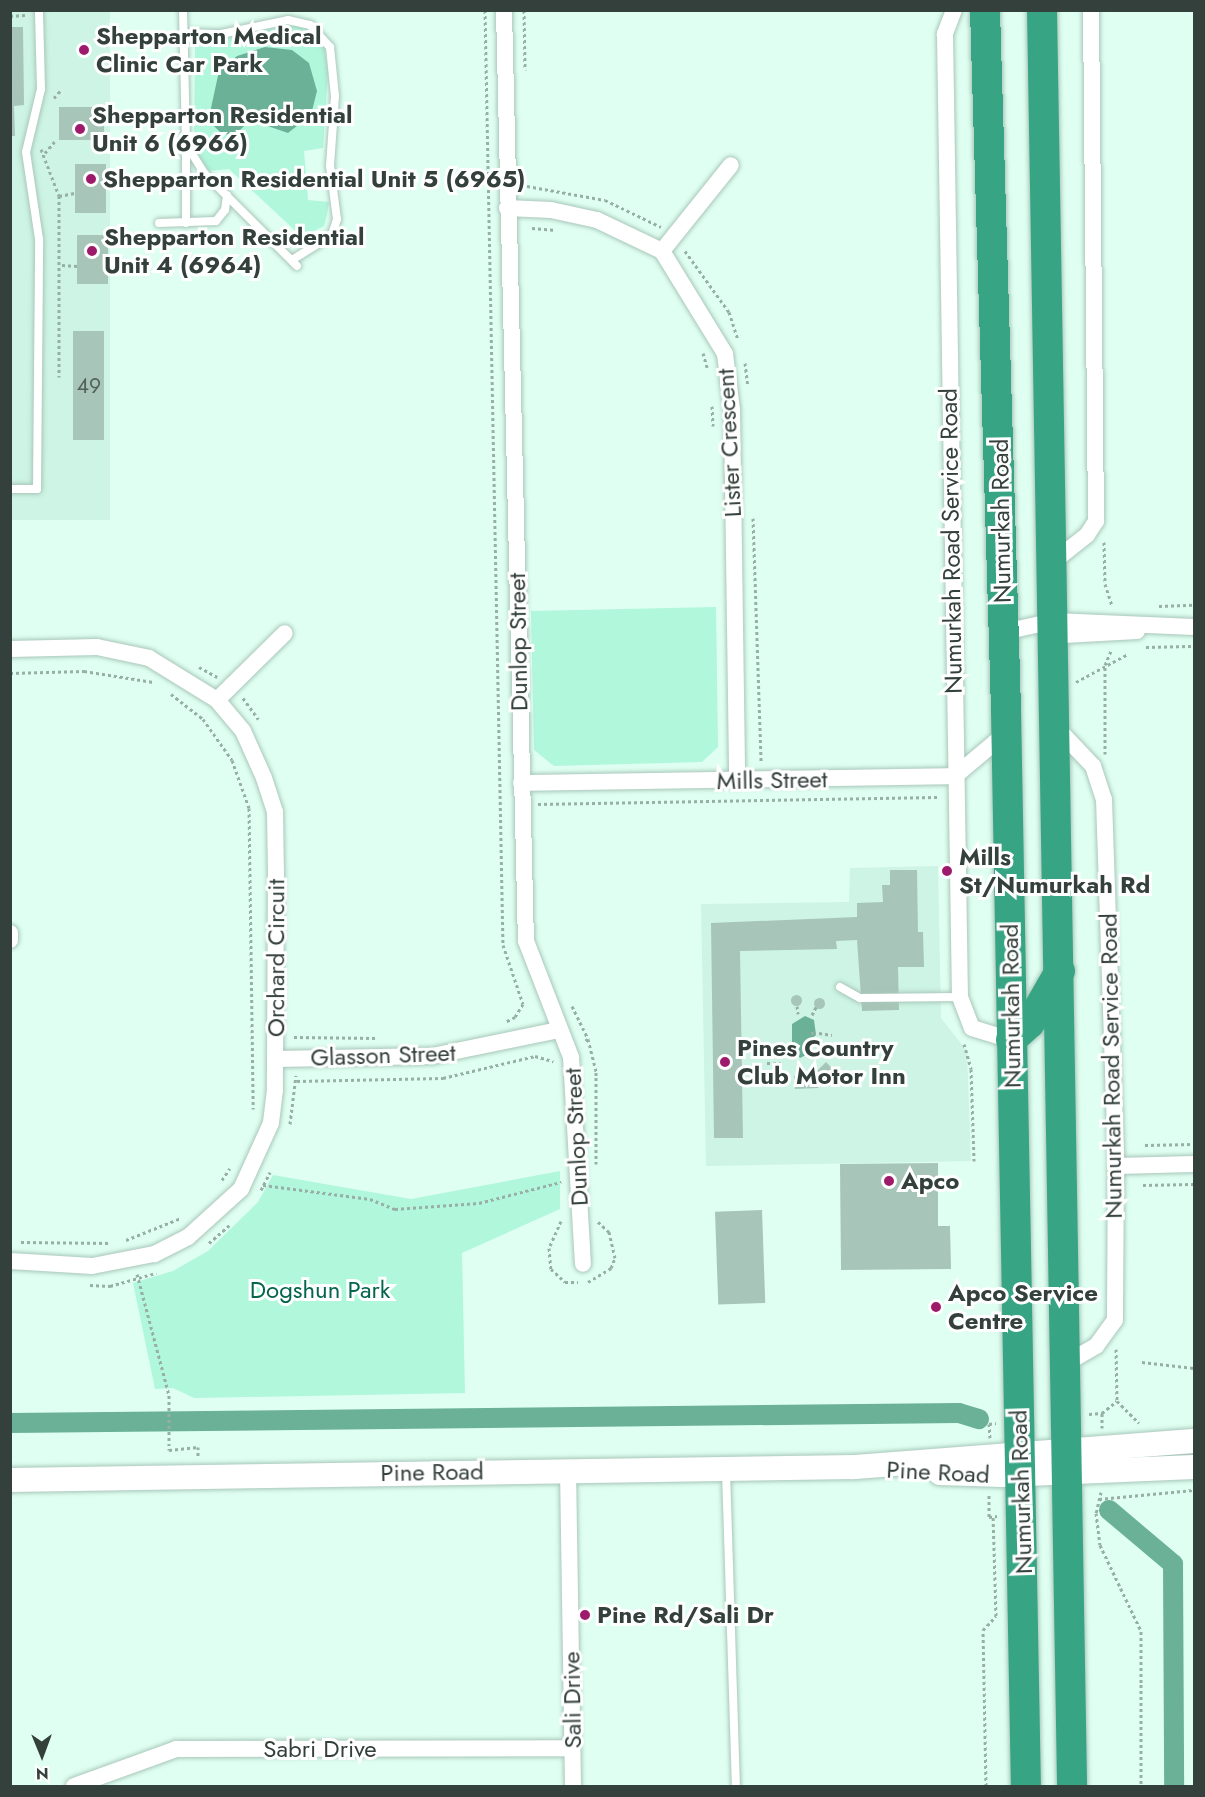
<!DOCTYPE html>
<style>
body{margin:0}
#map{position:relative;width:1205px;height:1797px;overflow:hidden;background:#dffff2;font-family:Jost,sans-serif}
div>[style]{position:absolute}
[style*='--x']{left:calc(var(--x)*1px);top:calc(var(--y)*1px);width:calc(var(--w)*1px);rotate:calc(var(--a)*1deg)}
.built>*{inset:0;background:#cdf4e4;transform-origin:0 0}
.green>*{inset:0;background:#b1f7dc}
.water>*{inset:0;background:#6bb198}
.canal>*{height:20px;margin:-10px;padding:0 10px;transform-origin:10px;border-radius:10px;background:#6bb198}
.building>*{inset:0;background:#a7c5b8;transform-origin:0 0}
.round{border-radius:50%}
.path>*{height:3px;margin-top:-1.5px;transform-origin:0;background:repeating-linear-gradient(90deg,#98afa6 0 3px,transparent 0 6px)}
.roads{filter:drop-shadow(0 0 2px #a9c7ba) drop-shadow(0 0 2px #a9c7ba)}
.lane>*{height:8px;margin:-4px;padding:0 4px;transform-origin:4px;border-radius:4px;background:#fff}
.street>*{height:16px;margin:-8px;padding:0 8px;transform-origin:8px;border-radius:8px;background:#fff}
.secondary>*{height:24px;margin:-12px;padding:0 12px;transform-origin:12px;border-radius:12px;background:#fff}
.highway>*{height:30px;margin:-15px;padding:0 15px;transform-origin:15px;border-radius:15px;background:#37a584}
.dots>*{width:16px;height:16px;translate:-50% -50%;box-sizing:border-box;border:3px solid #fff;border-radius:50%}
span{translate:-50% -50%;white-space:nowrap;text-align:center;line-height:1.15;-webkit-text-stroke:6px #fff;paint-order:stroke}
.number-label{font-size:21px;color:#51615a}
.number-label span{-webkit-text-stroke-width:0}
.poi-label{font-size:24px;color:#34403b;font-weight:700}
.left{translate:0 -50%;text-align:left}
.street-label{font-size:24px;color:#34403b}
.park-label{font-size:24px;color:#04654d}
.frame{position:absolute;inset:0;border:12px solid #34403b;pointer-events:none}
.north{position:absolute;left:12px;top:1725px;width:60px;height:60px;-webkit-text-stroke:4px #fff;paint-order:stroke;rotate:179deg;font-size:16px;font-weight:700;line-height:24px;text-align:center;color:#34403b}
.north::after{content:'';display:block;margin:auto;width:21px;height:27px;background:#34403b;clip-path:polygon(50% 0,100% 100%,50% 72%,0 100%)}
</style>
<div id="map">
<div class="built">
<i style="left:10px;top:11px;width:100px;height:509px"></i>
<i style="clip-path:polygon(938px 866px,941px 1018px,967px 1051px,971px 1161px,706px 1166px,701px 904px,849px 902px,850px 868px)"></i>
</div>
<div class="green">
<i style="clip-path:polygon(287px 26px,303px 26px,324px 44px,328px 72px,323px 148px,304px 151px,308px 200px,329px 202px,327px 215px,324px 226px,302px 237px,229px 169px,209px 171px,194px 150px,195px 42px)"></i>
<i style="clip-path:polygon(716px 607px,718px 747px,702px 762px,554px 766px,534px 750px,531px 611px)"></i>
<i style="clip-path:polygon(560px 1171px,560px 1209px,462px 1253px,465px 1393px,194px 1398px,173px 1388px,155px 1389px,133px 1283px,173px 1271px,208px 1251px,258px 1202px,273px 1175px,411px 1199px)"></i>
</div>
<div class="water">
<i style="clip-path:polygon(265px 47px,292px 50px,309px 63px,317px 91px,311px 115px,288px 133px,250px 120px,238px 132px,223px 135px,213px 125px,211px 108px,219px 71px,237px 56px)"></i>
<i style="clip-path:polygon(805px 1016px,814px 1020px,816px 1035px,805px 1044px,808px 1054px,800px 1058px,792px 1048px,792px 1024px)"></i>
</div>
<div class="canal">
<i style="--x:10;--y:1423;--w:949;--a:-0.6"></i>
<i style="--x:959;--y:1413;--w:21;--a:17"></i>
<i style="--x:1109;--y:1510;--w:84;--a:40.2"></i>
<i style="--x:1173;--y:1564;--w:222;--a:89.7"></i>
</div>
<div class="building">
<i style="clip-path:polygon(10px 27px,23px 27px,24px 105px,14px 106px,15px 136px,10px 136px)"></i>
<i style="left:104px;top:107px;width:33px;height:45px;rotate:90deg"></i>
<i style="left:106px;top:164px;width:49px;height:31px;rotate:90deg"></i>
<i style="left:77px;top:235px;width:31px;height:49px"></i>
<i style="left:73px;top:331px;width:31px;height:109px"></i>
<i style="clip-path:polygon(890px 870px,917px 870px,918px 932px,923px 932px,924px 967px,898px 967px,899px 1010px,862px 1011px,857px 940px,836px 941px,837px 949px,740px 951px,743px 1138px,714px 1138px,711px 923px,857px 917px,857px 903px,883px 902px,882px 885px,890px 885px)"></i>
<i class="round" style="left:790.5px;top:994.5px;width:11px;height:11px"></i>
<i class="round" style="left:813.5px;top:997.5px;width:11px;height:11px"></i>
<i style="clip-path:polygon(826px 1062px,835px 1071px,818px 1088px,795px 1089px,794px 1076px,813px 1075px)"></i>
<i style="clip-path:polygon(938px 1163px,938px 1226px,950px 1226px,951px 1269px,841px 1270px,840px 1164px)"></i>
<i style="left:762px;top:1210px;width:93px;height:47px;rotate:88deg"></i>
</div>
<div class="path">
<i style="--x:485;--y:10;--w:935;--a:88.9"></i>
<i style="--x:503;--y:945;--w:62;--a:71.3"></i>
<i style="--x:523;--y:1004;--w:15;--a:122"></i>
<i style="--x:515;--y:1017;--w:11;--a:153"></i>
<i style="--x:524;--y:10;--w:60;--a:89"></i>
<i style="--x:10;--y:16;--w:15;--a:-4"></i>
<i style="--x:54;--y:98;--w:11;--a:-49"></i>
<i style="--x:41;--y:149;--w:50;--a:69"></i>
<i style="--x:59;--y:196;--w:181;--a:90"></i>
<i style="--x:45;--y:153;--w:17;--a:-50"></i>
<i style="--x:527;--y:186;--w:79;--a:10.2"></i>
<i style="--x:605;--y:200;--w:62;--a:25.7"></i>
<i style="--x:59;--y:196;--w:16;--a:-11"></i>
<i style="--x:10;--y:226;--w:51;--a:90"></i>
<i style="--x:532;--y:228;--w:24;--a:5"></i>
<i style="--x:685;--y:251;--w:75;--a:54.2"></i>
<i style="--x:729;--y:312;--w:28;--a:72"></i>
<i style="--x:62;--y:265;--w:15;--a:4"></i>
<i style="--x:703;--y:353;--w:15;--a:74"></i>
<i style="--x:745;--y:363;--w:23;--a:83"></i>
<i style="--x:712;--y:406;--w:20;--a:87"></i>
<i style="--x:753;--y:518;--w:244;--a:88.1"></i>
<i style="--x:1104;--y:542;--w:42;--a:88.6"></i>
<i style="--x:1105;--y:584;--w:23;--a:72"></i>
<i style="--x:1159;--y:606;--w:35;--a:-2"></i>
<i style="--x:1146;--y:647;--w:45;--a:-1.3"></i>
<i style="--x:199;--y:667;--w:21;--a:29"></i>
<i style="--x:10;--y:673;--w:74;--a:-1.5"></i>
<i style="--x:84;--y:671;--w:70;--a:9.1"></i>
<i style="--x:1076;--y:682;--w:59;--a:-28.3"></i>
<i style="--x:171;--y:694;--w:41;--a:38"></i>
<i style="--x:203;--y:719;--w:50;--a:54.7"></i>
<i style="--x:232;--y:760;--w:51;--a:70.5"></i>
<i style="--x:249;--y:808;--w:301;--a:89.2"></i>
<i style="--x:243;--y:698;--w:26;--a:54"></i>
<i style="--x:1105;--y:754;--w:89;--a:-90"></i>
<i style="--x:1105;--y:665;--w:15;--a:-67"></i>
<i style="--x:538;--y:804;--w:400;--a:-1"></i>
<i style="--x:572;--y:1006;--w:37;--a:64"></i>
<i style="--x:588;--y:1039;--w:4;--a:153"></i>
<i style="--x:797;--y:1006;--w:8;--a:83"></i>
<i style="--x:812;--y:1015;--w:9;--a:-63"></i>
<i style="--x:811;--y:1033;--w:5;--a:0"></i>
<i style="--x:819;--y:1033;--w:13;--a:9"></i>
<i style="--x:294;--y:1037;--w:83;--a:0.7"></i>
<i style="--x:588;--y:1039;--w:34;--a:76"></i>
<i style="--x:596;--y:1072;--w:92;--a:90"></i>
<i style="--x:964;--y:1044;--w:26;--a:74"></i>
<i style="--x:971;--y:1069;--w:92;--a:88.1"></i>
<i style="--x:535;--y:1056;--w:19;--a:16"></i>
<i style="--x:767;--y:1063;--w:14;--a:0"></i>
<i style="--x:297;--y:1081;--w:146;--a:-1.2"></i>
<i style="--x:443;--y:1078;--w:95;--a:-13.4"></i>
<i style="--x:290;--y:1124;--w:49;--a:-83"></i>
<i style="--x:1145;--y:1145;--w:49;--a:-1.2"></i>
<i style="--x:222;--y:1180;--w:14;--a:-56"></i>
<i style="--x:263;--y:1185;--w:108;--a:7.5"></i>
<i style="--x:370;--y:1199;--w:27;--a:22"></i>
<i style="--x:395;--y:1209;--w:84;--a:-4.1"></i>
<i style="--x:479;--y:1203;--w:85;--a:-14.4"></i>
<i style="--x:1143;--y:1185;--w:51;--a:-1.1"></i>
<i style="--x:261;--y:1190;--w:20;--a:-63"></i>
<i style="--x:561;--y:1221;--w:30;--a:114"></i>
<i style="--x:549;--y:1248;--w:21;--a:85"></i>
<i style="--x:551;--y:1269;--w:19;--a:43"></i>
<i style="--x:565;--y:1282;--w:13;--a:0"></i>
<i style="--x:126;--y:1240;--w:59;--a:-21.8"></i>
<i style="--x:21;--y:1242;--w:89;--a:0.6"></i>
<i style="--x:209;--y:1243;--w:29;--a:-41"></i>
<i style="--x:137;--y:1274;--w:125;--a:75.2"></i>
<i style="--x:169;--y:1395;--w:55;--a:90"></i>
<i style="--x:169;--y:1450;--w:29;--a:-6"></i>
<i style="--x:198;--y:1447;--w:10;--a:90"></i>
<i style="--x:588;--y:1282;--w:27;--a:-31"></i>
<i style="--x:611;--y:1268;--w:11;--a:-68"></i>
<i style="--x:615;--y:1258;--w:27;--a:-103"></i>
<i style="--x:609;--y:1232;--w:16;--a:-137"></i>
<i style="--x:90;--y:1285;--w:20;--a:3"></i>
<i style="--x:110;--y:1286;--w:48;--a:-15.8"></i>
<i style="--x:1116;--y:1349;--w:52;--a:88.9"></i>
<i style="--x:1117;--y:1401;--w:31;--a:45"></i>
<i style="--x:1142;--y:1362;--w:52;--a:6.6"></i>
<i style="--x:1089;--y:1414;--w:13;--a:-4"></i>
<i style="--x:1102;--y:1428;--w:15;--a:-90"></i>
<i style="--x:1102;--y:1413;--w:19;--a:-39"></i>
<i style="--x:990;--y:1438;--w:14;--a:-94"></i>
<i style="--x:989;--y:1424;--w:7;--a:-8"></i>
<i style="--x:1101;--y:1492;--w:22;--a:103"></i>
<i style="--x:1096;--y:1513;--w:32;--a:83"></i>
<i style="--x:1100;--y:1545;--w:95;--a:64.5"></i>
<i style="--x:1141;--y:1631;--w:155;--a:90"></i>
<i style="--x:989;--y:1495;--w:22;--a:90"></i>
<i style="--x:989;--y:1517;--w:8;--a:-7"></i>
<i style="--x:1099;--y:1499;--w:95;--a:-5.4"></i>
<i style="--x:986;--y:1786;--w:156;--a:-91.1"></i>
<i style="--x:983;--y:1630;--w:19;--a:-47"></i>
<i style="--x:996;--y:1616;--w:99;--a:-91.7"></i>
</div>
<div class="roads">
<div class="lane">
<i style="--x:183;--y:10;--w:134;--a:88.7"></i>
<i style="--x:186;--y:144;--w:36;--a:58"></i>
<i style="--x:205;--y:174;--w:130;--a:45"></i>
<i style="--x:183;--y:33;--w:38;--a:2"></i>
<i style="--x:221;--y:34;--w:68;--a:-11.8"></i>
<i style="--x:288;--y:20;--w:23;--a:13"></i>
<i style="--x:310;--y:25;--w:30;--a:48"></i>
<i style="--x:330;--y:47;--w:49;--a:84.2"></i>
<i style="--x:335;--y:96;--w:70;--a:94.1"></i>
<i style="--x:330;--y:166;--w:53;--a:82.5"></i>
<i style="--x:337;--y:219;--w:17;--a:107"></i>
<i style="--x:332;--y:235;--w:47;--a:148"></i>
<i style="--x:186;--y:145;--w:78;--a:90"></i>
<i style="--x:159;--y:223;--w:57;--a:-2"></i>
<i style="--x:216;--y:221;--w:14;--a:-51"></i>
<i style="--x:225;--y:210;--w:15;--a:-82"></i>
<i style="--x:10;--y:489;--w:27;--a:0"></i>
<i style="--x:37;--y:489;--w:250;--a:-89.5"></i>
<i style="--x:39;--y:239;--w:88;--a:-98.5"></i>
<i style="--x:26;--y:152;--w:65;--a:-76.6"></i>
<i style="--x:41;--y:89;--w:79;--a:-91.5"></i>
<i style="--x:840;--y:987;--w:23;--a:29"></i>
<i style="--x:860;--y:998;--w:100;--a:-0.6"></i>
<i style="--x:726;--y:1471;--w:315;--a:88.2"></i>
</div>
<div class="street">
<i style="--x:504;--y:10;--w:931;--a:88.65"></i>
<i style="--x:526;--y:941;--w:124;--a:68.8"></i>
<i style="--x:571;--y:1057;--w:207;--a:86.7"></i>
<i style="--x:954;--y:10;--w:26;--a:111"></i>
<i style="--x:945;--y:34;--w:963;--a:89.11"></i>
<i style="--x:960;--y:997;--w:33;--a:69"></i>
<i style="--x:972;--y:1028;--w:41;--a:17.1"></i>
<i style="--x:507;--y:208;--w:44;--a:2.6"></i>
<i style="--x:551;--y:210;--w:47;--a:12.3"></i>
<i style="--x:597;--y:220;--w:72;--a:25.5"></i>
<i style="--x:662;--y:251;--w:121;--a:58.5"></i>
<i style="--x:725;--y:354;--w:56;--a:82.9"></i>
<i style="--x:732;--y:410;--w:370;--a:89.2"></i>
<i style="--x:662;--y:251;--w:110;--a:-51.3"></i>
<i style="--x:1053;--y:562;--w:43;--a:-38.5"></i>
<i style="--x:1087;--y:535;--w:17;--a:-57"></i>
<i style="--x:1096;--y:521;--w:511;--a:-90.56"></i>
<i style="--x:1004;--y:632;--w:51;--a:-12.4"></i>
<i style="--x:1054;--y:621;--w:140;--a:2.5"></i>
<i style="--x:1046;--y:636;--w:91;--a:-3.1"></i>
<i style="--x:10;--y:649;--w:87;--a:-1.3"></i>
<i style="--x:97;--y:647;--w:53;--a:11.9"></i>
<i style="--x:149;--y:658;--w:80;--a:31.7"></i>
<i style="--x:217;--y:700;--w:40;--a:50"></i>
<i style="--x:243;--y:731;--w:51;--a:65.9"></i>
<i style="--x:264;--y:778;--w:36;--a:72"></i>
<i style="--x:275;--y:812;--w:61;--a:89.1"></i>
<i style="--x:276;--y:873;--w:217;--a:90.3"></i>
<i style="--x:275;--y:1090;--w:33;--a:97"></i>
<i style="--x:271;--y:1123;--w:72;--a:114.4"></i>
<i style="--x:241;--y:1189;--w:72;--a:137.8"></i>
<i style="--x:188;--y:1237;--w:38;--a:153"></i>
<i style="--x:154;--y:1254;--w:63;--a:169"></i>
<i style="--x:92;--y:1266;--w:82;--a:-176.5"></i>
<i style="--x:217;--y:700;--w:95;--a:-44.6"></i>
<i style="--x:1056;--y:727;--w:54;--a:46.5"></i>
<i style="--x:1093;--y:766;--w:35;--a:72"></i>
<i style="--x:1104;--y:799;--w:367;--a:88.1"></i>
<i style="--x:1116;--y:1166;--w:154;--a:90.4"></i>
<i style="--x:1115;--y:1320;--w:32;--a:126"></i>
<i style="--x:1096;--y:1346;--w:34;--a:150"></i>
<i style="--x:521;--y:783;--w:434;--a:-0.9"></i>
<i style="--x:955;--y:776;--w:67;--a:-40.1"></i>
<i style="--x:10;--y:933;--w:7;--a:90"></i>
<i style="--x:276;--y:1059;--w:156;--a:-1.1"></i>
<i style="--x:432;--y:1056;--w:130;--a:-11.6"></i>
<i style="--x:1116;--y:1166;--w:78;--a:-1.5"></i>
<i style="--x:568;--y:1469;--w:317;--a:89.1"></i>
<i style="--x:74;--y:1786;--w:109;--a:-19.9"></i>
<i style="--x:176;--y:1749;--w:396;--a:-0.1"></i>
</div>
<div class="secondary">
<i style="--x:940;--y:1473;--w:62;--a:1.8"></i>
<i style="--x:1002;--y:1475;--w:192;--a:-2.4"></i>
<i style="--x:10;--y:1480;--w:844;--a:-0.88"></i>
<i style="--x:854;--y:1467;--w:341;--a:-4.4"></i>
</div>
<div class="highway">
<i style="--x:985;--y:10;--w:700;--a:88.28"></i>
<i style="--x:1006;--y:710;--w:1076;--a:88.94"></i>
<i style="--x:1042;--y:10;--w:1776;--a:89.03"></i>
<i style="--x:1011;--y:1040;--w:25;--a:-42"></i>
<i style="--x:1030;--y:1023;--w:60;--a:-60"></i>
</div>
</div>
<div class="dots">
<i style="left:84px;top:50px;background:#9e1b6c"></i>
<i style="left:80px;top:129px;background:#9e1b6c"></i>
<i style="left:91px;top:179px;background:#9e1b6c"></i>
<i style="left:92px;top:251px;background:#9e1b6c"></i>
<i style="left:947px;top:871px;background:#9e1b6c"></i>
<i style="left:725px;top:1062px;background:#9e1b6c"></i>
<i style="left:889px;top:1181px;background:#9e1b6c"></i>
<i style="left:936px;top:1307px;background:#9e1b6c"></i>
<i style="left:585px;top:1615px;background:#9e1b6c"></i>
</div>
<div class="number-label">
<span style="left:89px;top:386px">49</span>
</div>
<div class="poi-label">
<span class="left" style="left:96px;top:50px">Shepparton Medical<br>Clinic Car Park</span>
<span class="left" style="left:92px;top:129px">Shepparton Residential<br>Unit 6 (6966)</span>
<span class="left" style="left:103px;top:179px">Shepparton Residential Unit 5 (6965)</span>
<span class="left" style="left:104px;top:251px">Shepparton Residential<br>Unit 4 (6964)</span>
<span class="left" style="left:959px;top:871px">Mills<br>St/Numurkah Rd</span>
<span class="left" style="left:737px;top:1062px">Pines Country<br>Club Motor Inn</span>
<span class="left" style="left:901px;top:1181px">Apco</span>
<span class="left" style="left:948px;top:1307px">Apco Service<br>Centre</span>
<span class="left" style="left:597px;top:1615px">Pine Rd/Sali Dr</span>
</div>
<div class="street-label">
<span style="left:729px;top:443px;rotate:-93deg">Lister Crescent</span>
<span style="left:1001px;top:521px;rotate:-91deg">Numurkah Road</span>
<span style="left:951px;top:541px;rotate:-91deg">Numurkah Road Service Road</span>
<span style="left:518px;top:642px;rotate:-91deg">Dunlop Street</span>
<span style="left:772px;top:780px;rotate:-1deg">Mills Street</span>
<span style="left:276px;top:958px;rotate:-90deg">Orchard Circuit</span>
<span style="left:1011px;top:1006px;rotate:-91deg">Numurkah Road</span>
<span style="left:383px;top:1055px;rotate:-2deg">Glasson Street</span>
<span style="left:1111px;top:1066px;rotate:-91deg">Numurkah Road Service Road</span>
<span style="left:576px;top:1137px;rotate:-93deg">Dunlop Street</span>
<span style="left:432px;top:1472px;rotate:-1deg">Pine Road</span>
<span style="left:938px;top:1472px;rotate:3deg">Pine Road</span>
<span style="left:1021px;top:1492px;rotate:-92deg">Numurkah Road</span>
<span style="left:572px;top:1700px;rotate:-91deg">Sali Drive</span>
<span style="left:320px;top:1749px">Sabri Drive</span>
</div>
<div class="park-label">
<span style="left:320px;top:1290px">Dogshun Park</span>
</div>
<div class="frame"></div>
<div class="north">N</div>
</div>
